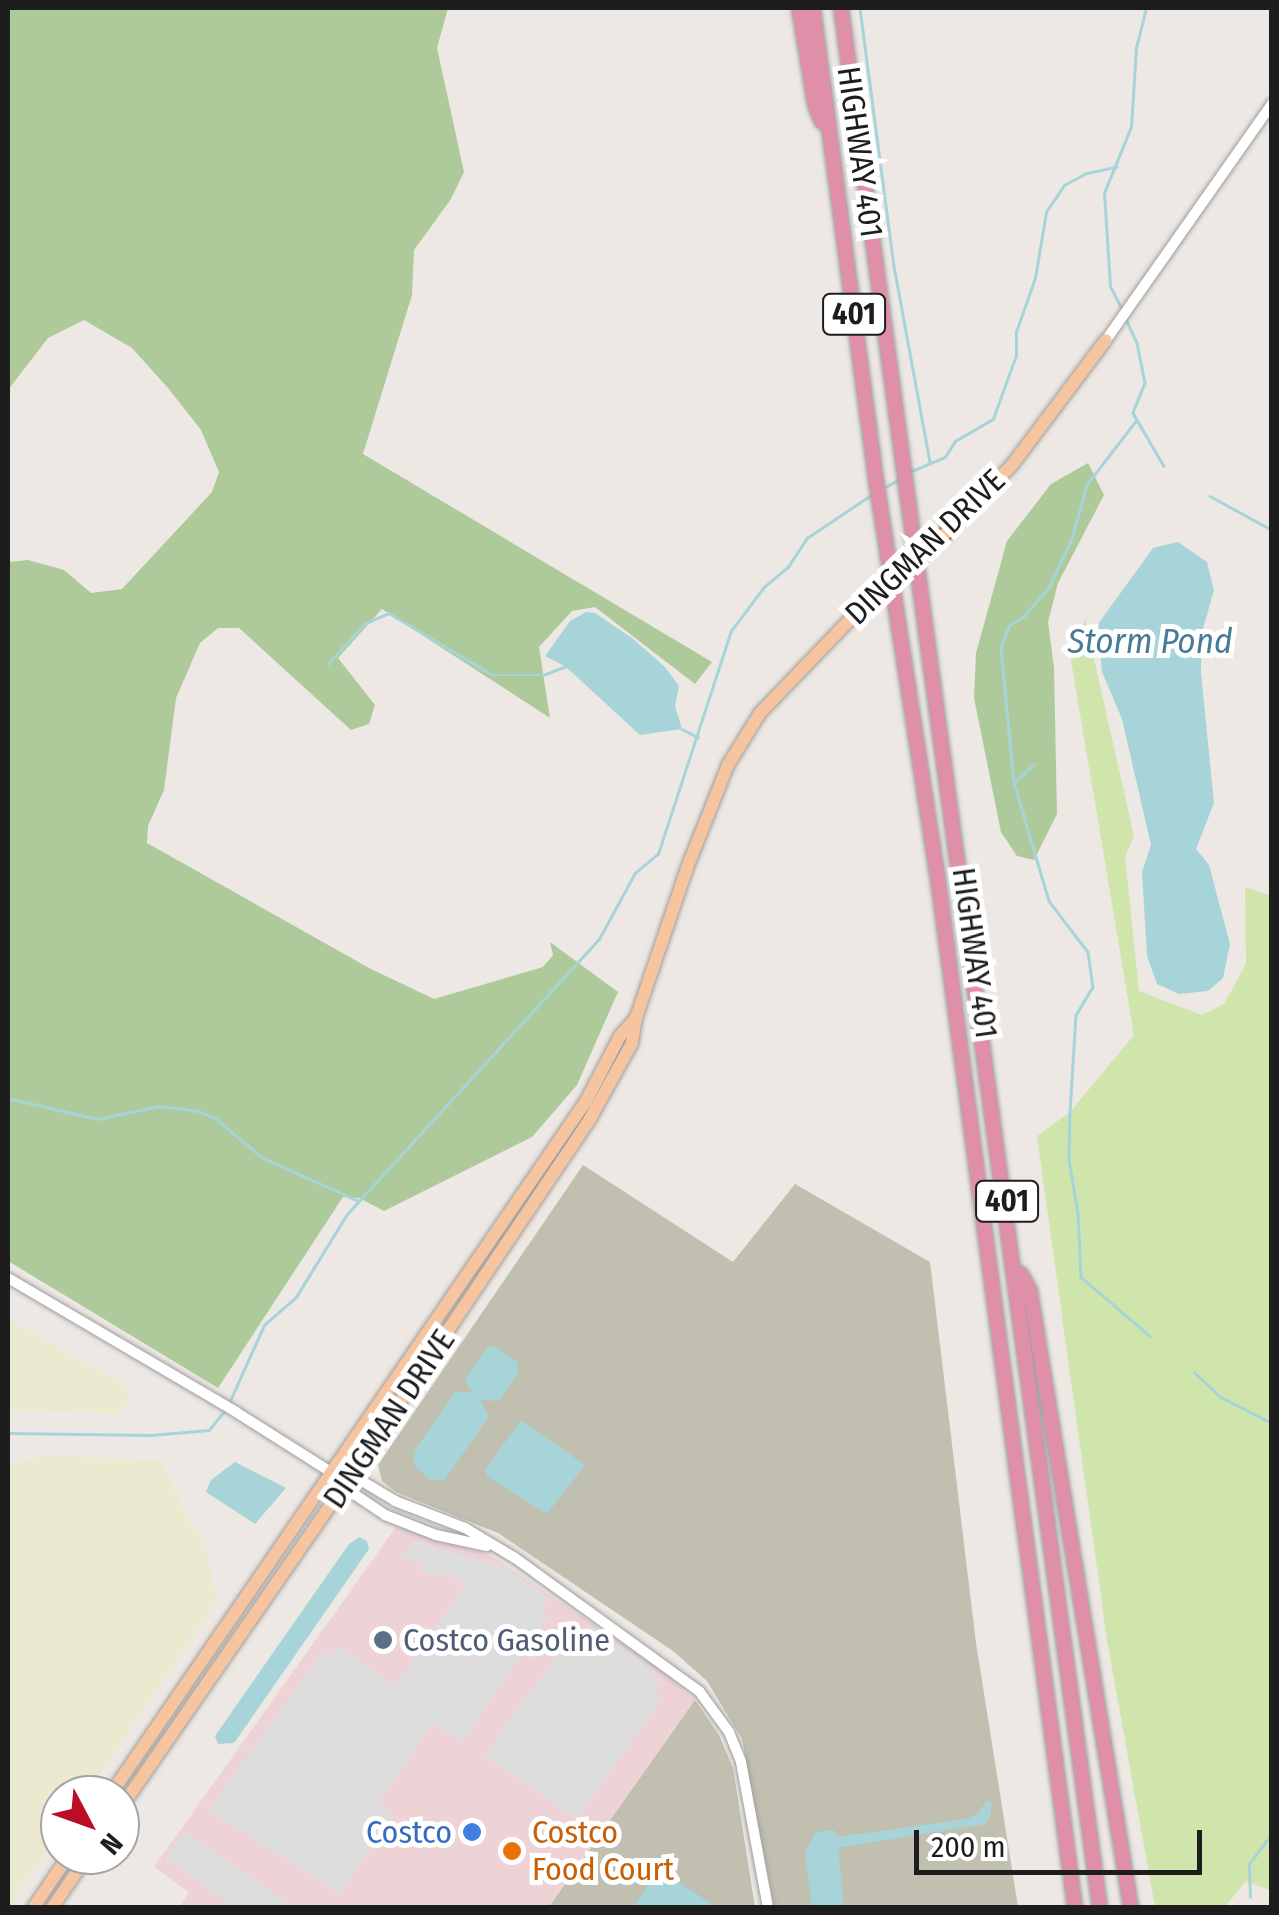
<!DOCTYPE html>
<style>
body{margin:0}
#map{position:relative;width:1279px;height:1915px;overflow:hidden;background:#ede8e3;font-family:"Fira Sans Condensed",sans-serif}
div>[style]{position:absolute}
[style*='--x']{left:calc(var(--x)*1px);top:calc(var(--y)*1px);width:calc(var(--w)*1px);rotate:calc(var(--a)*1deg)}
.commercial>*{inset:0;background:#edd3d6}
.construction>*{inset:0;background:#c1bfaf}
.farmland>*{inset:0;background:#ebe9cf}
.grass>*{inset:0;background:#d0e5ab}
.forest>*{inset:0;background:#afca9a}
.parking>*{inset:0;background:#ddd}
.water>*{inset:0;background:#a6d4d9}
.stream>*{height:2.5px;margin:-1.25px;padding:0 1.25px;transform-origin:1.25px;border-radius:1.25px;background:#a6d4d9}
.roads{filter:drop-shadow(0 0 2px #9e9e9e) drop-shadow(0 0 2px #9e9e9e)}
.minor>*{height:10px;margin:-5px;padding:0 5px;transform-origin:5px;border-radius:5px;background:#fff}
.major>*{height:12px;margin:-6px;padding:0 6px;transform-origin:6px;border-radius:6px;background:#f6c5a0}
.highway>*{height:14px;margin:-7px;padding:0 7px;transform-origin:7px;border-radius:7px;background:#e08fa9}
.bridges{filter:drop-shadow(0 0 2px #8c4f09) drop-shadow(0 0 2px #8c4f09)}
.major-bridge>*{height:12px;margin:-6px;padding:0 6px;transform-origin:6px;border-radius:6px;background:#f6c5a0}
.dots>*{width:28px;height:28px;translate:-50% -50%;box-sizing:border-box;border:5px solid #fff;border-radius:50%}
span{translate:-50% -50%;white-space:nowrap;text-align:center;line-height:1.15;-webkit-text-stroke:10px #fff;paint-order:stroke}
.shield-label span{padding:2px 8px;background:#fff;border:2px solid;border-radius:8px;-webkit-text-stroke-width:0}
.shield-label{font-size:30px;color:#1d1d1d;font-weight:700}
.street-label{font-size:32px;color:#1d1d1d}
.service-label{font-size:32px;color:#4e5e75}
.left{translate:0 -50%;text-align:left}
.shop-label{font-size:32px;color:#366cbe}
.right{translate:-100% -50%;text-align:right}
.food-label{font-size:32px;color:#c56008}
.water-label{font-size:35px;color:#497b97;font-style:italic}
.frame{position:absolute;inset:0;border:10px solid #1d1d1d;pointer-events:none}
.north{position:absolute;left:40px;top:1775px;width:100px;height:100px;box-sizing:border-box;background:#fff;border:2px solid #a5a5a5;border-radius:50%;rotate:131deg;font-size:28px;font-weight:700;line-height:40px;text-align:center;color:#1d1d1d}
.north::after{content:'';display:block;margin:auto;width:35px;height:45px;background:#bd0c25;clip-path:polygon(50% 0,100% 100%,50% 72%,0 100%)}
.scale{position:absolute;left:914px;top:1830px;width:288px;height:45px;box-sizing:border-box;border:5px solid #1d1d1d;border-top:0;padding-left:12px;font-size:30px;line-height:35px;white-space:nowrap;color:#1d1d1d;-webkit-text-stroke:8px #fff;paint-order:stroke}
</style>
<div id="map">
<div class="commercial">
<i style="clip-path:polygon(396px 1527px,492px 1556px,660px 1669px,695px 1700px,548px 1907px,179px 1907px,189px 1892px,154px 1867px)"></i>
</div>
<div class="construction">
<i style="clip-path:polygon(583px 1165px,733px 1262px,795px 1184px,930px 1262px,976px 1643px,1018px 1907px,774px 1907px,742px 1739px,707px 1681px,673px 1651px,498px 1533px,396px 1492px,382px 1481px,378px 1465px)"></i>
<i style="clip-path:polygon(695px 1700px,719px 1735px,733px 1768px,755px 1907px,548px 1908px)"></i>
</div>
<div class="farmland">
<i style="clip-path:polygon(8px 1319px,127px 1386px,130px 1399px,118px 1414px,8px 1410px)"></i>
<i style="clip-path:polygon(47px 1455px,161px 1461px,190px 1522px,205px 1542px,217px 1602px,86px 1795px,60px 1795px,60px 1833px,8px 1907px,8px 1466px)"></i>
</div>
<div class="grass">
<i style="clip-path:polygon(1085px 619px,1134px 836px,1125px 857px,1139px 991px,1202px 1015px,1224px 1004px,1246px 964px,1245px 887px,1271px 896px,1272px 1891px,1246px 1881px,1225px 1907px,1155px 1907px,1107px 1640px,1037px 1136px,1070px 1112px,1134px 1035px,1071px 660px)"></i>
</div>
<div class="forest">
<i style="clip-path:polygon(12px 8px,448px 8px,437px 48px,464px 172px,451px 199px,414px 250px,412px 295px,363px 454px,712px 662px,695px 684px,595px 607px,572px 611px,539px 647px,550px 718px,382px 609px,338px 658px,375px 705px,369px 724px,351px 730px,239px 628px,218px 628px,200px 643px,176px 698px,164px 790px,148px 826px,147px 843px,369px 968px,434px 999px,543px 967px,553px 955px,550px 942px,618px 992px,577px 1085px,532px 1137px,384px 1211px,359px 1198px,343px 1197px,218px 1388px,8px 1261px,8px 562px,28px 560px,64px 570px,91px 593px,122px 589px,212px 492px,219px 472px,201px 430px,168px 388px,132px 348px,84px 320px,48px 338px,8px 390px,8px 14px)"></i>
<i style="clip-path:polygon(1088px 463px,1104px 495px,1058px 583px,1048px 622px,1054px 668px,1057px 814px,1034px 860px,1017px 856px,1001px 832px,974px 698px,976px 653px,1007px 541px,1051px 484px)"></i>
</div>
<div class="parking">
<i style="clip-path:polygon(414px 1540px,509px 1570px,549px 1600px,541px 1612px,547px 1617px,462px 1743px,433px 1723px,378px 1804px,395px 1815px,339px 1894px,209px 1810px,323px 1652px,330px 1657px,337px 1648px,396px 1685px,467px 1581px,450px 1577px,450px 1572px,442px 1576px,419px 1572px,421px 1563px,400px 1558px)"></i>
<i style="clip-path:polygon(590px 1625px,657px 1671px,652px 1679px,661px 1685px,655px 1694px,661px 1699px,577px 1820px,485px 1756px,572px 1633px,580px 1638px)"></i>
<i style="clip-path:polygon(185px 1832px,292px 1907px,235px 1907px,166px 1859px)"></i>
</div>
<div class="water">
<i style="clip-path:polygon(1178px 542px,1207px 562px,1214px 590px,1201px 636px,1201px 673px,1214px 803px,1196px 849px,1209px 865px,1230px 944px,1223px 978px,1208px 991px,1179px 994px,1157px 984px,1147px 956px,1142px 872px,1151px 845px,1122px 719px,1102px 672px,1098px 624px,1153px 548px)"></i>
<i style="clip-path:polygon(586px 612px,595px 613px,632px 638px,665px 667px,679px 686px,675px 706px,682px 729px,640px 735px,566px 667px,545px 656px,570px 621px)"></i>
<i style="clip-path:polygon(494px 1346px,516px 1361px,519px 1372px,499px 1401px,480px 1400px,489px 1416px,444px 1481px,429px 1479px,414px 1465px,414px 1451px,455px 1392px,473px 1392px,465px 1383px,468px 1375px,487px 1348px)"></i>
<i style="clip-path:polygon(521px 1420px,585px 1465px,547px 1514px,488px 1477px,485px 1470px)"></i>
<i style="clip-path:polygon(235px 1462px,286px 1488px,255px 1524px,206px 1492px,211px 1480px)"></i>
<i style="clip-path:polygon(359px 1537px,367px 1541px,369px 1549px,234px 1743px,218px 1744px,215px 1736px,349px 1544px)"></i>
<i style="clip-path:polygon(986px 1801px,991px 1801px,991px 1814px,985px 1824px,838px 1848px,844px 1907px,812px 1907px,805px 1852px,816px 1832px,834px 1830px,837px 1837px,966px 1819px,978px 1814px)"></i>
<i style="clip-path:polygon(661px 1867px,672px 1878px,717px 1907px,633px 1907px)"></i>
</div>
<div class="stream">
<i style="--x:860;--y:8;--w:260;--a:82.5"></i>
<i style="--x:894;--y:266;--w:200;--a:79.6"></i>
<i style="--x:1122;--y:310;--w:27;--a:-117"></i>
<i style="--x:1110;--y:286;--w:93;--a:-93.7"></i>
<i style="--x:1104;--y:193;--w:71;--a:-67.8"></i>
<i style="--x:1131;--y:127;--w:79;--a:-86.4"></i>
<i style="--x:1136;--y:48;--w:41;--a:-76"></i>
<i style="--x:1125;--y:317;--w:29;--a:65"></i>
<i style="--x:1137;--y:343;--w:41;--a:78.7"></i>
<i style="--x:1145;--y:383;--w:32;--a:112"></i>
<i style="--x:1133;--y:413;--w:61;--a:59.7"></i>
<i style="--x:1137;--y:420;--w:82;--a:127.6"></i>
<i style="--x:1087;--y:485;--w:56;--a:105.5"></i>
<i style="--x:1072;--y:539;--w:54;--a:115.1"></i>
<i style="--x:1049;--y:588;--w:37;--a:131"></i>
<i style="--x:1025;--y:616;--w:19;--a:148"></i>
<i style="--x:1009;--y:626;--w:23;--a:110"></i>
<i style="--x:1001;--y:648;--w:135;--a:84.5"></i>
<i style="--x:1014;--y:782;--w:124;--a:73.6"></i>
<i style="--x:1049;--y:901;--w:64;--a:52.6"></i>
<i style="--x:1088;--y:952;--w:35;--a:82"></i>
<i style="--x:1093;--y:987;--w:33;--a:121"></i>
<i style="--x:1076;--y:1015;--w:97;--a:93.5"></i>
<i style="--x:1070;--y:1112;--w:47;--a:91.2"></i>
<i style="--x:1069;--y:1159;--w:55;--a:80.5"></i>
<i style="--x:1078;--y:1213;--w:64;--a:87.3"></i>
<i style="--x:1081;--y:1277;--w:91;--a:40.5"></i>
<i style="--x:912;--y:471;--w:36;--a:-23"></i>
<i style="--x:945;--y:457;--w:19;--a:-58"></i>
<i style="--x:955;--y:441;--w:44;--a:-30.1"></i>
<i style="--x:993;--y:419;--w:68;--a:-70.2"></i>
<i style="--x:1016;--y:355;--w:23;--a:-90"></i>
<i style="--x:1016;--y:332;--w:57;--a:-70.6"></i>
<i style="--x:1035;--y:278;--w:67;--a:-80.5"></i>
<i style="--x:1046;--y:212;--w:32;--a:-56"></i>
<i style="--x:1064;--y:185;--w:26;--a:-28"></i>
<i style="--x:1087;--y:173;--w:30;--a:-12"></i>
<i style="--x:882;--y:489;--w:22;--a:-30"></i>
<i style="--x:1210;--y:496;--w:71;--a:28.7"></i>
<i style="--x:328;--y:664;--w:54;--a:-48"></i>
<i style="--x:364;--y:624;--w:27;--a:-24"></i>
<i style="--x:389;--y:613;--w:121;--a:30.8"></i>
<i style="--x:493;--y:675;--w:50;--a:0"></i>
<i style="--x:543;--y:675;--w:25;--a:-21"></i>
<i style="--x:682;--y:729;--w:18;--a:27"></i>
<i style="--x:1015;--y:782;--w:26;--a:-43"></i>
<i style="--x:8;--y:1098;--w:91;--a:13.3"></i>
<i style="--x:97;--y:1119;--w:63;--a:-11.8"></i>
<i style="--x:159;--y:1106;--w:39;--a:7"></i>
<i style="--x:198;--y:1111;--w:18;--a:22"></i>
<i style="--x:215;--y:1118;--w:62;--a:39.8"></i>
<i style="--x:263;--y:1158;--w:105;--a:24.1"></i>
<i style="--x:1194;--y:1372;--w:37;--a:43"></i>
<i style="--x:1221;--y:1397;--w:57;--a:27"></i>
<i style="--x:229;--y:1403;--w:85;--a:-65.8"></i>
<i style="--x:264;--y:1325;--w:43;--a:-41.2"></i>
<i style="--x:296;--y:1297;--w:97;--a:-58.4"></i>
<i style="--x:347;--y:1214;--w:373;--a:-47.5"></i>
<i style="--x:599;--y:939;--w:75;--a:-61.4"></i>
<i style="--x:635;--y:873;--w:30;--a:-40"></i>
<i style="--x:658;--y:854;--w:235;--a:-71.9"></i>
<i style="--x:731;--y:631;--w:55;--a:-53.1"></i>
<i style="--x:764;--y:587;--w:31;--a:-40"></i>
<i style="--x:788;--y:567;--w:35;--a:-57"></i>
<i style="--x:807;--y:538;--w:77;--a:-33.9"></i>
<i style="--x:8;--y:1433;--w:143;--a:0.8"></i>
<i style="--x:151;--y:1435;--w:58;--a:-4.9"></i>
<i style="--x:209;--y:1430;--w:26;--a:-51"></i>
<i style="--x:1250;--y:1897;--w:33;--a:-92"></i>
<i style="--x:1249;--y:1864;--w:39;--a:-53"></i>
</div>
<div class="roads">
<div class="minor">
<i style="--x:1106;--y:340;--w:289;--a:-54.9"></i>
<i style="--x:8;--y:1278;--w:264;--a:30.4"></i>
<i style="--x:236;--y:1412;--w:129;--a:32.3"></i>
<i style="--x:345;--y:1481;--w:16;--a:55"></i>
<i style="--x:354;--y:1494;--w:37;--a:34"></i>
<i style="--x:385;--y:1515;--w:55;--a:21.4"></i>
<i style="--x:436;--y:1535;--w:52;--a:12.2"></i>
<i style="--x:345;--y:1481;--w:17;--a:0"></i>
<i style="--x:362;--y:1481;--w:39;--a:31"></i>
<i style="--x:395;--y:1501;--w:75;--a:21.1"></i>
<i style="--x:465;--y:1528;--w:58;--a:31"></i>
<i style="--x:515;--y:1558;--w:227;--a:35.9"></i>
<i style="--x:699;--y:1691;--w:51;--a:53.8"></i>
<i style="--x:729;--y:1732;--w:32;--a:68"></i>
<i style="--x:741;--y:1762;--w:148;--a:79.5"></i>
</div>
<div class="major">
<i style="--x:948;--y:531;--w:92;--a:-45.9"></i>
<i style="--x:1012;--y:465;--w:156;--a:-53.1"></i>
<i style="--x:110;--y:1795;--w:842;--a:-55.55"></i>
<i style="--x:586;--y:1101;--w:73;--a:-62.4"></i>
<i style="--x:620;--y:1036;--w:21;--a:-49"></i>
<i style="--x:120;--y:1809;--w:365;--a:-55.3"></i>
<i style="--x:328;--y:1509;--w:470;--a:-56.1"></i>
<i style="--x:590;--y:1119;--w:87;--a:-61.1"></i>
<i style="--x:632;--y:1043;--w:25;--a:-81"></i>
<i style="--x:636;--y:1018;--w:158;--a:-71.2"></i>
<i style="--x:687;--y:868;--w:111;--a:-68.3"></i>
<i style="--x:728;--y:765;--w:61;--a:-58.4"></i>
<i style="--x:760;--y:713;--w:146;--a:-46.1"></i>
<i style="--x:33;--y:1908;--w:64;--a:-55.8"></i>
<i style="--x:52;--y:1908;--w:64;--a:-55.8"></i>
</div>
<div class="highway">
<i style="--x:799;--y:8;--w:98;--a:80.6"></i>
<i style="--x:815;--y:105;--w:18;--a:68"></i>
<i style="--x:813;--y:8;--w:482;--a:82.4"></i>
<i style="--x:877;--y:486;--w:391;--a:81.2"></i>
<i style="--x:937;--y:872;--w:1045;--a:82.41"></i>
<i style="--x:841;--y:8;--w:1918;--a:82.24"></i>
<i style="--x:1021;--y:1274;--w:19;--a:62"></i>
<i style="--x:1030;--y:1291;--w:625;--a:80.7"></i>
</div>
</div>
<div class="bridges">
<div class="major-bridge">
<i style="--x:861;--y:608;--w:116;--a:-41.5"></i>
</div>
</div>
<div class="dots">
<i style="left:383px;top:1640px;background:#5c6f8a"></i>
<i style="left:472px;top:1832px;background:#3f7fe0"></i>
<i style="left:512px;top:1851px;background:#e8710a"></i>
</div>
<div class="shield-label">
<span style="left:854px;top:314px">401</span>
<span style="left:1007px;top:1201px">401</span>
</div>
<div class="street-label">
<span style="left:860px;top:152px;rotate:82deg">HIGHWAY 401</span>
<span style="left:925px;top:547px;rotate:-44deg">DINGMAN DRIVE</span>
<span style="left:975px;top:953px;rotate:82deg">HIGHWAY 401</span>
<span style="left:389px;top:1419px;rotate:-56deg">DINGMAN DRIVE</span>
</div>
<div class="service-label">
<span class="left" style="left:403px;top:1640px">Costco Gasoline</span>
</div>
<div class="shop-label">
<span class="right" style="left:452px;top:1832px">Costco</span>
</div>
<div class="food-label">
<span class="left" style="left:532px;top:1851px">Costco<br>Food Court</span>
</div>
<div class="water-label">
<span style="left:1150px;top:641px">Storm Pond</span>
</div>
<div class="frame"></div>
<div class="north">N</div>
<div class="scale">200 m</div>
</div>
